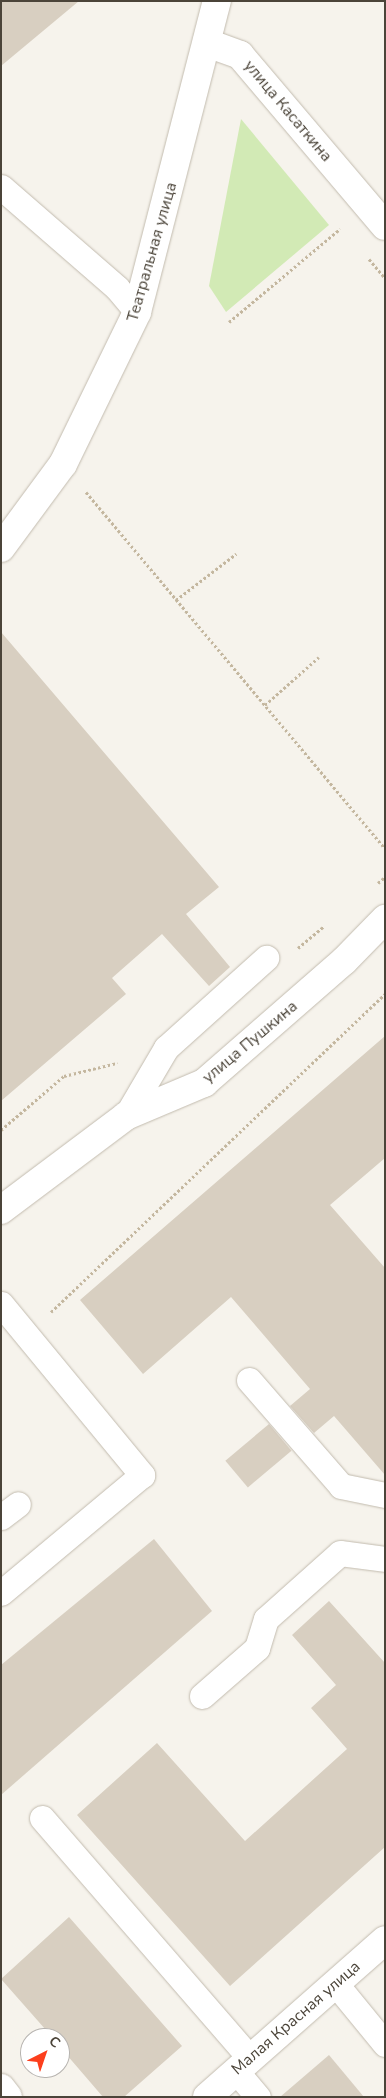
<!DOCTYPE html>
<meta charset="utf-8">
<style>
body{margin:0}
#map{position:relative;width:386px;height:2098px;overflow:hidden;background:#f6f3ec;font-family:"Nunito Sans",sans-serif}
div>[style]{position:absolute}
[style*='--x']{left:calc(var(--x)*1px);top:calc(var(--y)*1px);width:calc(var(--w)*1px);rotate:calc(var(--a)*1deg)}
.green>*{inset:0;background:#d2eab5}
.building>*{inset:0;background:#d8cfc1;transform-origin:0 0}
.path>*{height:3px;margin-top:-1.5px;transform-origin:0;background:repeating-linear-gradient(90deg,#c4b79f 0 2.5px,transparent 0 5px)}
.roads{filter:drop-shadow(0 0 1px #c2bbae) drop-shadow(0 0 1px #c2bbae)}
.service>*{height:25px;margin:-12.5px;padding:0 12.5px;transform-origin:12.5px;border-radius:12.5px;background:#fff}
.minor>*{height:28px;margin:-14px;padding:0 14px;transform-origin:14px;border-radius:14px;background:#fff}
.tertiary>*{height:28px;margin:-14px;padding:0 14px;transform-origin:14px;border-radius:14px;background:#fff}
span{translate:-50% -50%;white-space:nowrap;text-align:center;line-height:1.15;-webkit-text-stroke:4px #fff;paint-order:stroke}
.street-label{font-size:16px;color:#4b4439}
.frame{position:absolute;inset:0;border:2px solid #4b4439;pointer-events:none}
.north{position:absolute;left:20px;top:2028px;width:50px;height:50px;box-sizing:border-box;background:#fff;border:1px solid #b7b4b0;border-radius:50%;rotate:41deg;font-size:14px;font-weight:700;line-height:20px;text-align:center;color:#4b4439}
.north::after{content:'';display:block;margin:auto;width:18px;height:22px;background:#fc3f1d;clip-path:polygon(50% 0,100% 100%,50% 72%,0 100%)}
</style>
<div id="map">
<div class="green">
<i style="clip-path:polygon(241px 119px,329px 225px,226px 312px,209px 286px)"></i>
</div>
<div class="building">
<i style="clip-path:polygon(1px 1px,79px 1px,1px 66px)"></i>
<i style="clip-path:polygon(1px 632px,219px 887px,186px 914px,230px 967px,209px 986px,162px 934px,112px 978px,126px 994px,1px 1101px)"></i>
<i style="clip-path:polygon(385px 1036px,385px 1158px,330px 1205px,385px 1268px,385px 1475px,334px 1416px,314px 1433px,290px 1406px,310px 1389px,231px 1297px,143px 1374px,80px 1300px)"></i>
<i style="left:269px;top:1424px;width:35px;height:57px;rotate:50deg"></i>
<i style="clip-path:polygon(154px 1539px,212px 1611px,1px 1795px,1px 1665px)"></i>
<i style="clip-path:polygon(329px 1601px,385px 1663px,385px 1847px,230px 1986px,77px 1815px,157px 1743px,245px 1841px,347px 1749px,311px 1708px,336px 1685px,292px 1635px)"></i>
<i style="clip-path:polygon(69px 1917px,182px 2046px,124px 2097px,103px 2097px,60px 2047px,60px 2038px,53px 2038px,1px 1979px)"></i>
<i style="clip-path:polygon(329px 2055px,364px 2097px,280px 2097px)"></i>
</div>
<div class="path">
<i style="--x:369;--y:259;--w:25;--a:50"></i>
<i style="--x:229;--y:322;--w:145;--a:-40"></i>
<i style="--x:86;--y:492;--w:465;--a:50"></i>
<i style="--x:176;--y:600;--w:76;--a:-37.5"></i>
<i style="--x:265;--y:705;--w:72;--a:-41.6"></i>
<i style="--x:378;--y:883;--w:9;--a:-41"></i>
<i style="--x:298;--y:948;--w:34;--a:-40"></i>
<i style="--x:1;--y:1130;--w:83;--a:-40.6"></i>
<i style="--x:64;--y:1076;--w:55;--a:-13.8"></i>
<i style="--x:51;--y:1312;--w:461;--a:-43.6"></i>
</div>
<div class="roads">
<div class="service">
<i style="--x:1;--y:187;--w:154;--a:41"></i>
<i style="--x:117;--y:288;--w:31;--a:50"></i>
<i style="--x:126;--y:1116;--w:79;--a:-59.5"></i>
<i style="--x:166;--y:1048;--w:135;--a:-42"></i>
<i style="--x:1;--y:1304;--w:222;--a:50.5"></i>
<i style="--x:142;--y:1475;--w:184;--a:140.1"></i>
<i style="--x:249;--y:1380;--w:140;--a:49"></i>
<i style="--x:341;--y:1486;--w:45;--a:11.6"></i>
<i style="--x:1;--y:1517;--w:21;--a:-37"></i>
<i style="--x:202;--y:1696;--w:73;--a:-41.1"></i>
<i style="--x:257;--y:1648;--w:30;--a:-73"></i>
<i style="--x:266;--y:1619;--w:99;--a:-41.7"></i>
<i style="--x:340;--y:1553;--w:45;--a:7.6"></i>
<i style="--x:42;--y:1818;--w:318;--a:49.1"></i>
<i style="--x:335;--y:1983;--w:79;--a:50.7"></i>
<i style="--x:236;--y:2071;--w:34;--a:50"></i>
</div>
<div class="minor">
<i style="--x:210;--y:44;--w:32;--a:20"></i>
<i style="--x:240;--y:55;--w:224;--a:49.7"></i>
<i style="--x:1;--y:548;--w:104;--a:-53.6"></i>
<i style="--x:63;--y:464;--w:169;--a:-64"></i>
<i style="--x:137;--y:312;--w:321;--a:-75.6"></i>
<i style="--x:1;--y:1210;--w:156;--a:-36.9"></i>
<i style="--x:126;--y:1116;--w:85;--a:-22.9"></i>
<i style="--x:204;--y:1083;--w:186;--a:-41.1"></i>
<i style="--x:344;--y:961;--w:59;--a:-45.7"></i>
<i style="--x:207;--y:2097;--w:237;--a:-41.4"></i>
</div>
<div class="tertiary">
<i style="--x:1;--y:2088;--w:11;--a:52"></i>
</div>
</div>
<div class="street-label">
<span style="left:288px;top:111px;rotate:50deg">улица Касаткина</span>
<span style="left:152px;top:252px;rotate:-74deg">Театральная улица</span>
<span style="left:250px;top:1042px;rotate:-40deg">улица Пушкина</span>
<span style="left:296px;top:2018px;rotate:-41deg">Малая Красная улица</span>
</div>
<div class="frame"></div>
<div class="north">С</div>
</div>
